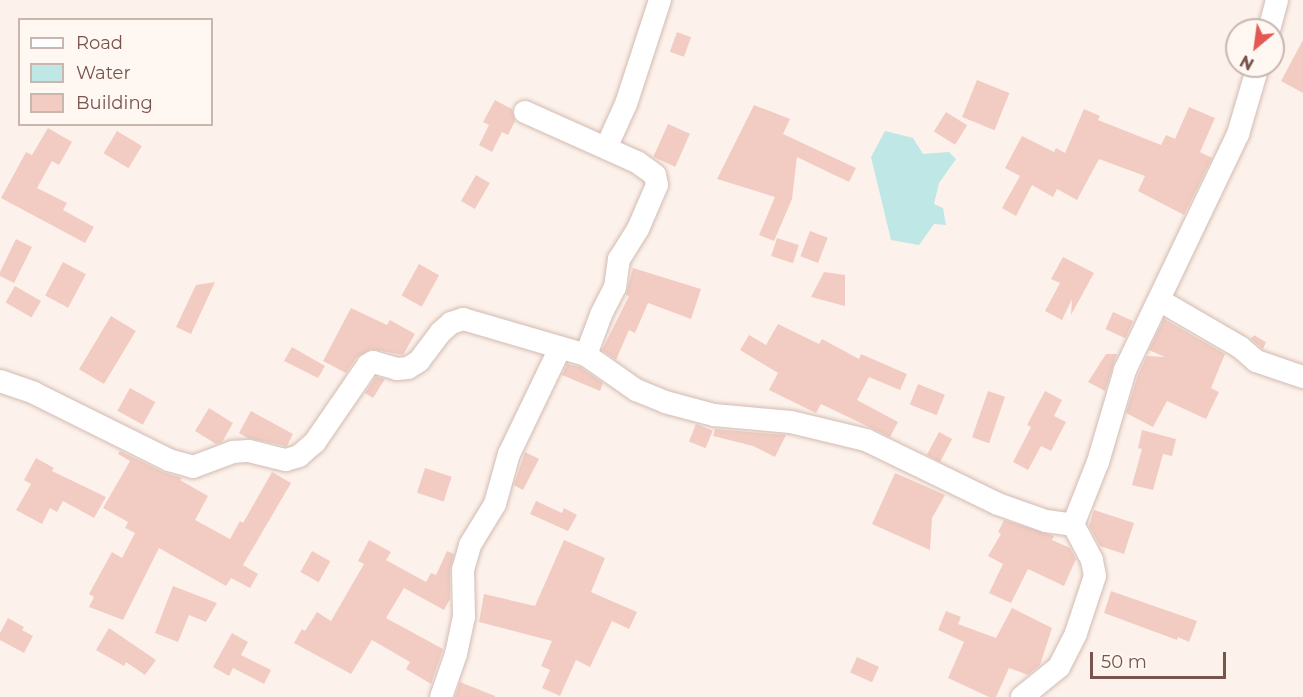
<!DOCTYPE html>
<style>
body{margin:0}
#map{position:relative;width:1303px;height:697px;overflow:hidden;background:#fdf2eb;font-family:Montserrat,sans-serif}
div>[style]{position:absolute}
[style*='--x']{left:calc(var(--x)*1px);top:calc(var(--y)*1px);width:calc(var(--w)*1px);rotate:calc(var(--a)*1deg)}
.water>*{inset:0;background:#bee7e5}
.building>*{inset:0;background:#f2ccc2;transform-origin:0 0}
.roads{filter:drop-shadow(0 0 2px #d2bbb2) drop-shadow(0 0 2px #d2bbb2)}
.minor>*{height:22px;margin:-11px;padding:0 11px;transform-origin:11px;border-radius:11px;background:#fff}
span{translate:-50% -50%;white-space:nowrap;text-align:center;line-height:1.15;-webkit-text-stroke:5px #fff7f1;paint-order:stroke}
.legend{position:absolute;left:18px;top:18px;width:195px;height:108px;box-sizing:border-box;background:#fff7f1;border:2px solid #c9b6af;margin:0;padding:8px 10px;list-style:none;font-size:18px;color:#78544d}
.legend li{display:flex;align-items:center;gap:12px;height:30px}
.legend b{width:30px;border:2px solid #c9b6af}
.north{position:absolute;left:1225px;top:18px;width:60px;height:60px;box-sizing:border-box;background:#fff7f1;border:2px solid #c9b6af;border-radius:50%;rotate:209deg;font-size:16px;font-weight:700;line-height:24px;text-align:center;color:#78544d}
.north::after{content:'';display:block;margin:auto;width:21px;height:27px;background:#e45752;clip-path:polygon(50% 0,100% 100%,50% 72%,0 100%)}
.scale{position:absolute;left:1090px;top:652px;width:136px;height:27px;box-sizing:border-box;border:3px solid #78544d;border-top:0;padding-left:8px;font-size:18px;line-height:21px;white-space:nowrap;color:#78544d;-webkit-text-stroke:4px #fff7f1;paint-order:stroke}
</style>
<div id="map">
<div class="water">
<i style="clip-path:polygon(885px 131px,913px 138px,923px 154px,949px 152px,956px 159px,939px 183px,934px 204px,943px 208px,946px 225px,934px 224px,919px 245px,891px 240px,871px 157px)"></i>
</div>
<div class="building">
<i style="left:677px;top:32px;width:15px;height:21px;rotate:20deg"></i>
<i style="clip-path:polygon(1303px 40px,1303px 93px,1281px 81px)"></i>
<i style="left:977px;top:80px;width:35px;height:40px;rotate:22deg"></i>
<i style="clip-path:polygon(495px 100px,512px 109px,515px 121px,508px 135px,502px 132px,492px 152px,479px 145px,489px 125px,483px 122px)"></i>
<i style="clip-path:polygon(754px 105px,790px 119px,783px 134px,856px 168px,849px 182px,797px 157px,792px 199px,774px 241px,759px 235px,775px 197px,717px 179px)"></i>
<i style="clip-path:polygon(1189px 107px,1215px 118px,1200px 152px,1212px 158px,1184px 215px,1138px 191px,1145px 176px,1099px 159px,1077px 200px,1057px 189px,1053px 197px,1032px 185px,1016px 216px,1002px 208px,1020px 176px,1005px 168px,1022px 136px,1054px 152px,1056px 148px,1065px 153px,1084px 109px,1100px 116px,1098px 120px,1161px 145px,1166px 135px,1175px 139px)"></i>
<i style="left:946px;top:112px;width:25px;height:23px;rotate:32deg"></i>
<i style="left:668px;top:124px;width:24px;height:36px;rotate:24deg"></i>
<i style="clip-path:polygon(48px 128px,72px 142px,59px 165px,52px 161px,37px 188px,67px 203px,63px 210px,94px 227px,85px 243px,1px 198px,26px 152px,32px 155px)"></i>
<i style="left:117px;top:131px;width:29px;height:26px;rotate:31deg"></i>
<i style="left:476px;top:175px;width:16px;height:30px;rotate:30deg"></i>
<i style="left:810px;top:231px;width:19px;height:27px;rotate:21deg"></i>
<i style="left:777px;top:238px;width:23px;height:19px;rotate:18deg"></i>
<i style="clip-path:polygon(16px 239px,32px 247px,14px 283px,0 276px,0 272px)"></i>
<i style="clip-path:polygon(1063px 257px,1094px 273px,1071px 315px,1072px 299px,1062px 320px,1045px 311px,1060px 283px,1051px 279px)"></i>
<i style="left:63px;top:262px;width:26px;height:38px;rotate:28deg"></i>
<i style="left:419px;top:264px;width:23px;height:36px;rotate:29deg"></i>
<i style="clip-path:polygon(633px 268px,701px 289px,691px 319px,648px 303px,635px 333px,629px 330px,616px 360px,602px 350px,629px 296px,626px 295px)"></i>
<i style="clip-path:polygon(824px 272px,845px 275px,845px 306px,811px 297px)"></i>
<i style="clip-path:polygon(215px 282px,191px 334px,176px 327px,196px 285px)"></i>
<i style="left:15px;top:286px;width:30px;height:19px;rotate:30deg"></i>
<i style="clip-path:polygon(351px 308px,387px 325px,390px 320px,415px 334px,403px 355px,371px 349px,357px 357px,346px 373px,323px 361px)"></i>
<i style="left:1113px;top:312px;width:22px;height:19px;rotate:24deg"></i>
<i style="left:111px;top:316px;width:29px;height:62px;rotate:31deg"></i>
<i style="clip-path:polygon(1164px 319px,1225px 354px,1211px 388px,1219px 392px,1206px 419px,1167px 401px,1153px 427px,1126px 413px,1138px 375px,1147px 356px,1165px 357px,1149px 350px)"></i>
<i style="clip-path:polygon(778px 324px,819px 344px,822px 339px,859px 359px,861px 354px,907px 374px,900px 390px,869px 377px,857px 400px,898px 422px,890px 437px,821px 404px,816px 413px,769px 390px,778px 373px,740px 350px,749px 335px,766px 345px)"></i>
<i style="clip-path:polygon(1254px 335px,1266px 342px,1263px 349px,1251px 339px)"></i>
<i style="clip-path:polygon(292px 347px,325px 366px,318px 378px,284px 361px)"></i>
<i style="clip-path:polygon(1106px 354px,1117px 354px,1105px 391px,1088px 382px)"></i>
<i style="clip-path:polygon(567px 364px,580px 367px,603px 383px,600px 391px,562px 375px)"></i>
<i style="clip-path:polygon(376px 377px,385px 379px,373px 398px,365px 393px)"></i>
<i style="left:918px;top:384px;width:29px;height:22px;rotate:22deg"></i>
<i style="left:130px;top:388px;width:29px;height:26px;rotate:29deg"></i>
<i style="left:988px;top:391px;width:18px;height:49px;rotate:19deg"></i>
<i style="clip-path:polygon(1045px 391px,1062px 400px,1054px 416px,1066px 422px,1051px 451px,1041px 446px,1028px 470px,1013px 462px,1031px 427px,1027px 425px)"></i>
<i style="clip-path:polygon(209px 408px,233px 423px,222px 442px,216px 444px,195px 431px)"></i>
<i style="clip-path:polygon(251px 411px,293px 434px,287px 446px,248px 438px,239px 433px)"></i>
<i style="left:696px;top:424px;width:18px;height:19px;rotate:22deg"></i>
<i style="clip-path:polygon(715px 429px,786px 435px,775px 457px,753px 446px,713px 436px)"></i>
<i style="clip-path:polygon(1142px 430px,1176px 439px,1172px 456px,1163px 454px,1153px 490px,1132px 485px,1142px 449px,1138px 448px)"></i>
<i style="left:939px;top:432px;width:15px;height:26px;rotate:28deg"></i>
<i style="clip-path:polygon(120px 451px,163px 472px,182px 478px,180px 480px,208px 496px,195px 520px,230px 539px,240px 521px,243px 523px,272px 472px,291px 483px,243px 565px,258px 574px,250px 588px,231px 578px,226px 586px,159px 548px,123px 620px,89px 607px,94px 597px,89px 594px,112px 552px,122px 558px,135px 533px,125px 528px,128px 522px,103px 508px,130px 461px,118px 454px)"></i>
<i style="clip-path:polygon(525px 452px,539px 459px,523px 490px,514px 485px)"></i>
<i style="clip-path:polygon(36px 458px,54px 468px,52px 471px,106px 497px,94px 518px,63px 501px,57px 512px,50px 508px,42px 524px,16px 510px,31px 484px,24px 480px)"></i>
<i style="left:425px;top:468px;width:28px;height:26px;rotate:18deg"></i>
<i style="clip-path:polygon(895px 473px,945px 495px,932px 518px,930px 550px,872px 524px)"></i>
<i style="clip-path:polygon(536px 501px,562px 513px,564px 508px,577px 515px,568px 531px,530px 514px)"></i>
<i style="clip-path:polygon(1094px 510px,1134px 523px,1124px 554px,1100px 546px,1089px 526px)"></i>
<i style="clip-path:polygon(1004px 520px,1054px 536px,1052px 540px,1070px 548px,1076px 559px,1064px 586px,1028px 569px,1011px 603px,989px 593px,1003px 564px,988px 556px,1001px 534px,998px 532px)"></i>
<i style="clip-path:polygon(369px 540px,391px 552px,386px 560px,426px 582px,431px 573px,436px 575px,447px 551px,454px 554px,450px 570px,450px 599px,444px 610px,404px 588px,386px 618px,443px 649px,431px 684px,406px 669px,410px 662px,372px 640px,351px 674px,294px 643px,302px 629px,305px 631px,317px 612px,331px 621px,364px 564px,358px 561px)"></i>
<i style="clip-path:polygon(564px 540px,605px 558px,591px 592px,637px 612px,629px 629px,612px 621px,590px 667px,576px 660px,560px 696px,542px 688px,550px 670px,541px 666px,552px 641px,479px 622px,484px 594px,535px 606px)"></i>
<i style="left:312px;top:551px;width:21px;height:24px;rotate:29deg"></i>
<i style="clip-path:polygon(173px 586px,217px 603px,206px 622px,189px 615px,178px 642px,155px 633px)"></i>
<i style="clip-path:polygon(1111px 591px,1197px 621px,1189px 642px,1178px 637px,1177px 640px,1104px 613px)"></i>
<i style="clip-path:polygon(1012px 608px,1052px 628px,1040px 665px,1028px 675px,1009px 668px,996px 697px,989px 697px,948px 678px,964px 642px,938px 630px,946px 611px,961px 617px,958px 624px,996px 638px)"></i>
<i style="clip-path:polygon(8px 618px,24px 627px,22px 630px,33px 636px,24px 653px,0 640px,0 633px)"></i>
<i style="clip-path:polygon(109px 628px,156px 660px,145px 675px,126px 662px,124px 666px,96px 650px)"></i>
<i style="clip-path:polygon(232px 633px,248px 642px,241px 655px,271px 670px,264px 684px,233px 668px,229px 676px,213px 667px)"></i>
<i style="left:857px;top:657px;width:24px;height:17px;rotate:24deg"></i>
<i style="clip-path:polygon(460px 682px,495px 696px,495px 697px,455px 697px)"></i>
</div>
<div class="roads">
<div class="minor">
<i style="--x:1269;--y:30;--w:31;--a:-75"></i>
<i style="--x:525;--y:112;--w:123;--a:24.1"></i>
<i style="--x:637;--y:162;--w:22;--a:36"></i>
<i style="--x:655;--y:175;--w:10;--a:79"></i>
<i style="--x:657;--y:185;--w:48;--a:113.4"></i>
<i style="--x:638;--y:229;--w:36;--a:122"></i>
<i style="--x:619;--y:259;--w:28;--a:98"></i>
<i style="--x:615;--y:287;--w:31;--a:117"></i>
<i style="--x:601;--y:315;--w:43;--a:110.6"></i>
<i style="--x:606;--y:148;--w:48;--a:-65.6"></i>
<i style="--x:626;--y:104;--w:109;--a:-71.9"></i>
<i style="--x:1159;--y:300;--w:94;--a:30.1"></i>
<i style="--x:1240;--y:347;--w:21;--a:41"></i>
<i style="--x:1256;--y:361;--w:50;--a:18.8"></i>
<i style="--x:0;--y:381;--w:36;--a:19"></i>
<i style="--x:34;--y:393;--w:151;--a:26.4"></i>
<i style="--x:169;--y:460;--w:25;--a:16"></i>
<i style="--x:193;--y:467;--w:43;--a:-20.6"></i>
<i style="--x:233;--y:452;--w:16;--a:-4"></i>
<i style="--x:249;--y:451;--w:38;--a:14"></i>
<i style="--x:286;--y:460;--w:14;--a:-17"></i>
<i style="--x:299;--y:456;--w:21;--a:-41"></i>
<i style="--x:315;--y:442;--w:93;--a:-55.5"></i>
<i style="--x:368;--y:365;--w:6;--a:-31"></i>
<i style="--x:373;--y:362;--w:25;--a:16"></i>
<i style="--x:397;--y:369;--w:11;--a:-5"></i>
<i style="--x:408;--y:368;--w:13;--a:-32"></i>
<i style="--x:419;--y:361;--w:36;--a:-53"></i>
<i style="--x:441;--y:332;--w:13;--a:-42"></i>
<i style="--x:451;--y:323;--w:13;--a:-18"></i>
<i style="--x:463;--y:319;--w:128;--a:16.3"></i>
<i style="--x:586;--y:355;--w:61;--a:35"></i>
<i style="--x:636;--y:390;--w:31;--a:22"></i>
<i style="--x:665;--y:402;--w:51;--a:14.9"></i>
<i style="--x:714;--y:415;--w:77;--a:5.2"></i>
<i style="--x:791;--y:422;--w:77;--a:13.5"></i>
<i style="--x:866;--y:440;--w:147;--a:25.9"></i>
<i style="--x:998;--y:504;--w:51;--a:19.5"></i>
<i style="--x:1046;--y:521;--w:27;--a:8"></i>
<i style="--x:1073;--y:525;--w:68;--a:-68.4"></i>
<i style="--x:1098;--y:462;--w:96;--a:-73.6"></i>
<i style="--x:1125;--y:370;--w:262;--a:-64.4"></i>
<i style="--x:1238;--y:134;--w:71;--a:-73.6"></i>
<i style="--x:441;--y:697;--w:46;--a:-70.8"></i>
<i style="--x:456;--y:654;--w:38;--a:-78"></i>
<i style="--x:464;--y:617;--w:47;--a:-91.2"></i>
<i style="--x:463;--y:570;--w:26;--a:-74"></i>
<i style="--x:470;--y:545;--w:48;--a:-58.6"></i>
<i style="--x:495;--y:504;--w:52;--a:-74.4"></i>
<i style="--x:509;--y:454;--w:118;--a:-64.3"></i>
<i style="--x:1022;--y:697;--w:48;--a:-39"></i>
<i style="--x:1059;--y:667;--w:38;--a:-63"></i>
<i style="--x:1076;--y:633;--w:60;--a:-71.6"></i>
<i style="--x:1095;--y:576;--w:16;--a:-101"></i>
<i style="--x:1092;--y:560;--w:40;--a:-118"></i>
</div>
</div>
<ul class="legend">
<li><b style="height:8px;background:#fff"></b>Road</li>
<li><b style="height:16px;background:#bee7e5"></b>Water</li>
<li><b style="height:16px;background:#f2ccc2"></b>Building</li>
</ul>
<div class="north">N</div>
<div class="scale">50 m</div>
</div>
